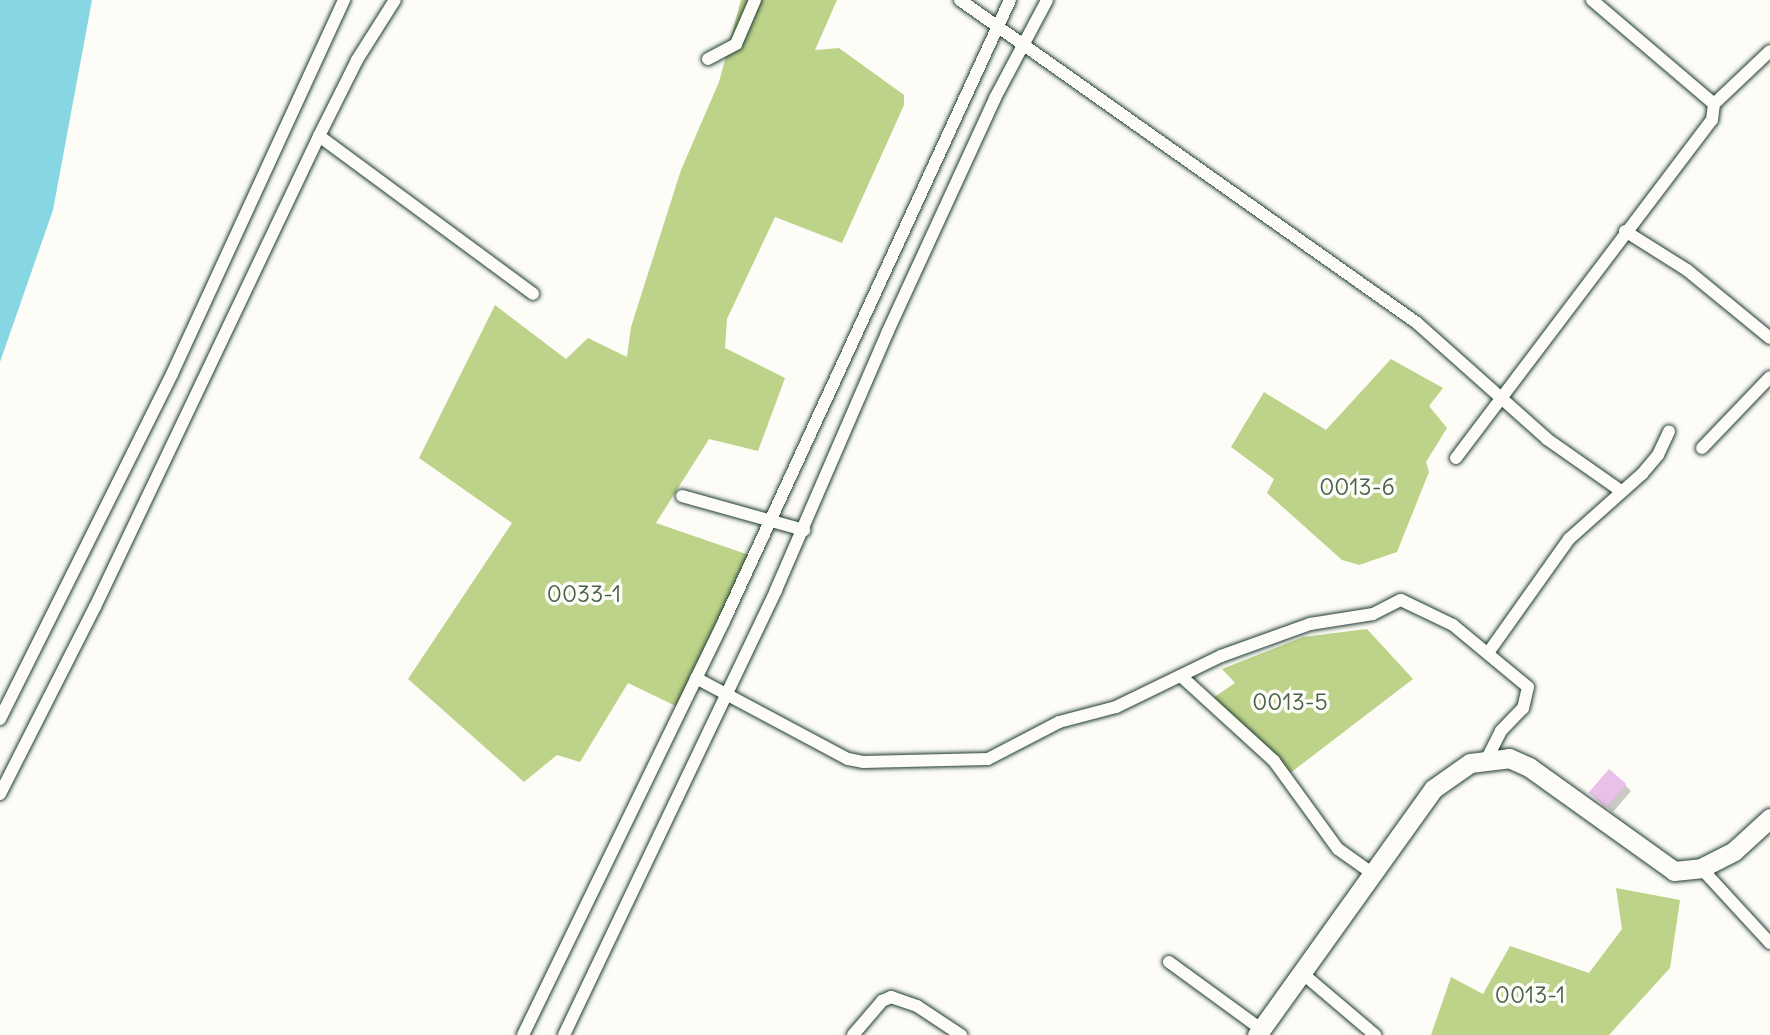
<!DOCTYPE html>
<style>
body{margin:0}
#map{position:relative;width:1770px;height:1035px;overflow:hidden;background:#fdfcf7;font-family:Delius,sans-serif}
div>[style]{position:absolute}
[style*='--x']{left:calc(var(--x)*1px);top:calc(var(--y)*1px);width:calc(var(--w)*1px);rotate:calc(var(--a)*1deg)}
.green>*{inset:0;background:#bdd389}
.water>*{inset:0;background:#87d6e3}
.shadow>*{inset:0;background:#0003}
.building>*{inset:0;background:#e9c0e7;transform-origin:0 0}
.roads{filter:drop-shadow(0 0 2px #1f3d34) drop-shadow(0 0 2px #1f3d34)}
.minor>*{height:12px;margin:-6px;padding:0 6px;transform-origin:6px;border-radius:6px;background:#fdfcf7}
.secondary>*{height:19px;margin:-9.5px;padding:0 9.5px;transform-origin:9.5px;border-radius:9.5px;background:#fdfcf7}
span{translate:-50% -50%;white-space:nowrap;text-align:center;line-height:1.15;-webkit-text-stroke:7px #fdfcf7;paint-order:stroke}
.park-label{font-size:23px;color:#466249}
</style>
<div id="map">
<div class="green">
<i style="clip-path:polygon(741px 0,837px 0,815px 50px,839px 48px,904px 95px,904px 105px,842px 243px,775px 217px,727px 319px,725px 348px,785px 378px,758px 451px,709px 439px,656px 523px,749px 555px,680px 708px,628px 683px,580px 762px,557px 755px,524px 782px,408px 679px,512px 523px,419px 458px,495px 305px,566px 359px,588px 338px,627px 357px,631px 327px,681px 170px,719px 82px)"></i>
<i style="clip-path:polygon(1391px 359px,1443px 388px,1429px 406px,1447px 428px,1426px 462px,1429px 472px,1397px 552px,1359px 565px,1342px 560px,1267px 493px,1274px 479px,1231px 447px,1264px 392px,1326px 430px)"></i>
<i style="clip-path:polygon(1367px 629px,1413px 679px,1285px 777px,1204px 704px,1235px 683px,1222px 669px,1303px 637px)"></i>
<i style="clip-path:polygon(1616px 888px,1680px 900px,1670px 968px,1609px 1035px,1431px 1035px,1451px 977px,1483px 994px,1510px 946px,1589px 973px,1622px 929px)"></i>
</div>
<div class="water">
<i style="clip-path:polygon(0 0,92px 0,53px 210px,0 362px)"></i>
</div>
<div class="shadow">
<i style="clip-path:polygon(1625px 785px,1631px 791px,1613px 812px,1597px 799px)"></i>
</div>
<div class="building">
<i style="left:1609px;top:769px;width:23px;height:31px;rotate:41deg"></i>
</div>
<div class="roads">
<div class="minor">
<i style="--x:960;--y:0;--w:560;--a:35.25"></i>
<i style="--x:1417;--y:323;--w:174;--a:41.7"></i>
<i style="--x:1547;--y:439;--w:90;--a:35.1"></i>
<i style="--x:1592;--y:0;--w:160;--a:40.4"></i>
<i style="--x:708;--y:59;--w:32;--a:-28"></i>
<i style="--x:736;--y:44;--w:48;--a:-66.6"></i>
<i style="--x:319;--y:136;--w:266;--a:36.4"></i>
<i style="--x:1625;--y:231;--w:73;--a:32.2"></i>
<i style="--x:1687;--y:270;--w:107;--a:39.3"></i>
<i style="--x:1702;--y:448;--w:98;--a:-46.2"></i>
<i style="--x:1456;--y:458;--w:424;--a:-52.9"></i>
<i style="--x:1712;--y:120;--w:16;--a:-83"></i>
<i style="--x:1714;--y:104;--w:77;--a:-43.4"></i>
<i style="--x:682;--y:496;--w:127;--a:15.6"></i>
<i style="--x:1488;--y:653;--w:140;--a:-54.6"></i>
<i style="--x:1569;--y:539;--w:98;--a:-41.7"></i>
<i style="--x:1642;--y:474;--w:25;--a:-50"></i>
<i style="--x:1658;--y:455;--w:26;--a:-65"></i>
<i style="--x:1181;--y:676;--w:126;--a:42.4"></i>
<i style="--x:1274;--y:761;--w:109;--a:54"></i>
<i style="--x:1338;--y:849;--w:43;--a:35.5"></i>
<i style="--x:696;--y:678;--w:172;--a:28.1"></i>
<i style="--x:848;--y:759;--w:15;--a:11"></i>
<i style="--x:863;--y:762;--w:125;--a:-1.4"></i>
<i style="--x:988;--y:759;--w:80;--a:-27.5"></i>
<i style="--x:1059;--y:722;--w:59;--a:-14.7"></i>
<i style="--x:1116;--y:707;--w:117;--a:-25.9"></i>
<i style="--x:1221;--y:656;--w:95;--a:-19.8"></i>
<i style="--x:1310;--y:624;--w:64;--a:-9"></i>
<i style="--x:1373;--y:614;--w:31;--a:-27"></i>
<i style="--x:1401;--y:600;--w:58;--a:25.7"></i>
<i style="--x:1453;--y:625;--w:97;--a:39.6"></i>
<i style="--x:1528;--y:687;--w:22;--a:103"></i>
<i style="--x:1523;--y:708;--w:32;--a:134"></i>
<i style="--x:1501;--y:731;--w:30;--a:117"></i>
<i style="--x:0;--y:719;--w:385;--a:-63.5"></i>
<i style="--x:172;--y:374;--w:412;--a:-65.3"></i>
<i style="--x:0;--y:794;--w:210;--a:-63.1"></i>
<i style="--x:95;--y:607;--w:522;--a:-64.56"></i>
<i style="--x:319;--y:136;--w:85;--a:-63.4"></i>
<i style="--x:357;--y:60;--w:71;--a:-57.7"></i>
<i style="--x:1701;--y:868;--w:102;--a:47.4"></i>
<i style="--x:1169;--y:962;--w:114;--a:36.1"></i>
<i style="--x:1302;--y:973;--w:96;--a:40.3"></i>
<i style="--x:523;--y:1035;--w:460;--a:-64.1"></i>
<i style="--x:724;--y:621;--w:684;--a:-65.27"></i>
<i style="--x:564;--y:1035;--w:493;--a:-64.5"></i>
<i style="--x:776;--y:590;--w:282;--a:-66.6"></i>
<i style="--x:888;--y:331;--w:256;--a:-65.3"></i>
<i style="--x:995;--y:98;--w:111;--a:-62"></i>
<i style="--x:853;--y:1035;--w:45;--a:-49.5"></i>
<i style="--x:882;--y:1001;--w:10;--a:-24"></i>
<i style="--x:891;--y:997;--w:28;--a:19"></i>
<i style="--x:917;--y:1006;--w:53;--a:33.4"></i>
</div>
<div class="secondary">
<i style="--x:1257;--y:1035;--w:302;--a:-54.4"></i>
<i style="--x:1433;--y:789;--w:45;--a:-35.1"></i>
<i style="--x:1470;--y:763;--w:39;--a:-7"></i>
<i style="--x:1509;--y:758;--w:22;--a:24"></i>
<i style="--x:1529;--y:767;--w:178;--a:35.6"></i>
<i style="--x:1674;--y:871;--w:27;--a:-6"></i>
<i style="--x:1701;--y:868;--w:37;--a:-27"></i>
<i style="--x:1734;--y:851;--w:49;--a:-42.5"></i>
</div>
</div>
<div class="park-label">
<span style="left:1357px;top:487px">0013-6</span>
<span style="left:584px;top:594px">0033-1</span>
<span style="left:1290px;top:702px">0013-5</span>
<span style="left:1530px;top:995px">0013-1</span>
</div>
</div>
